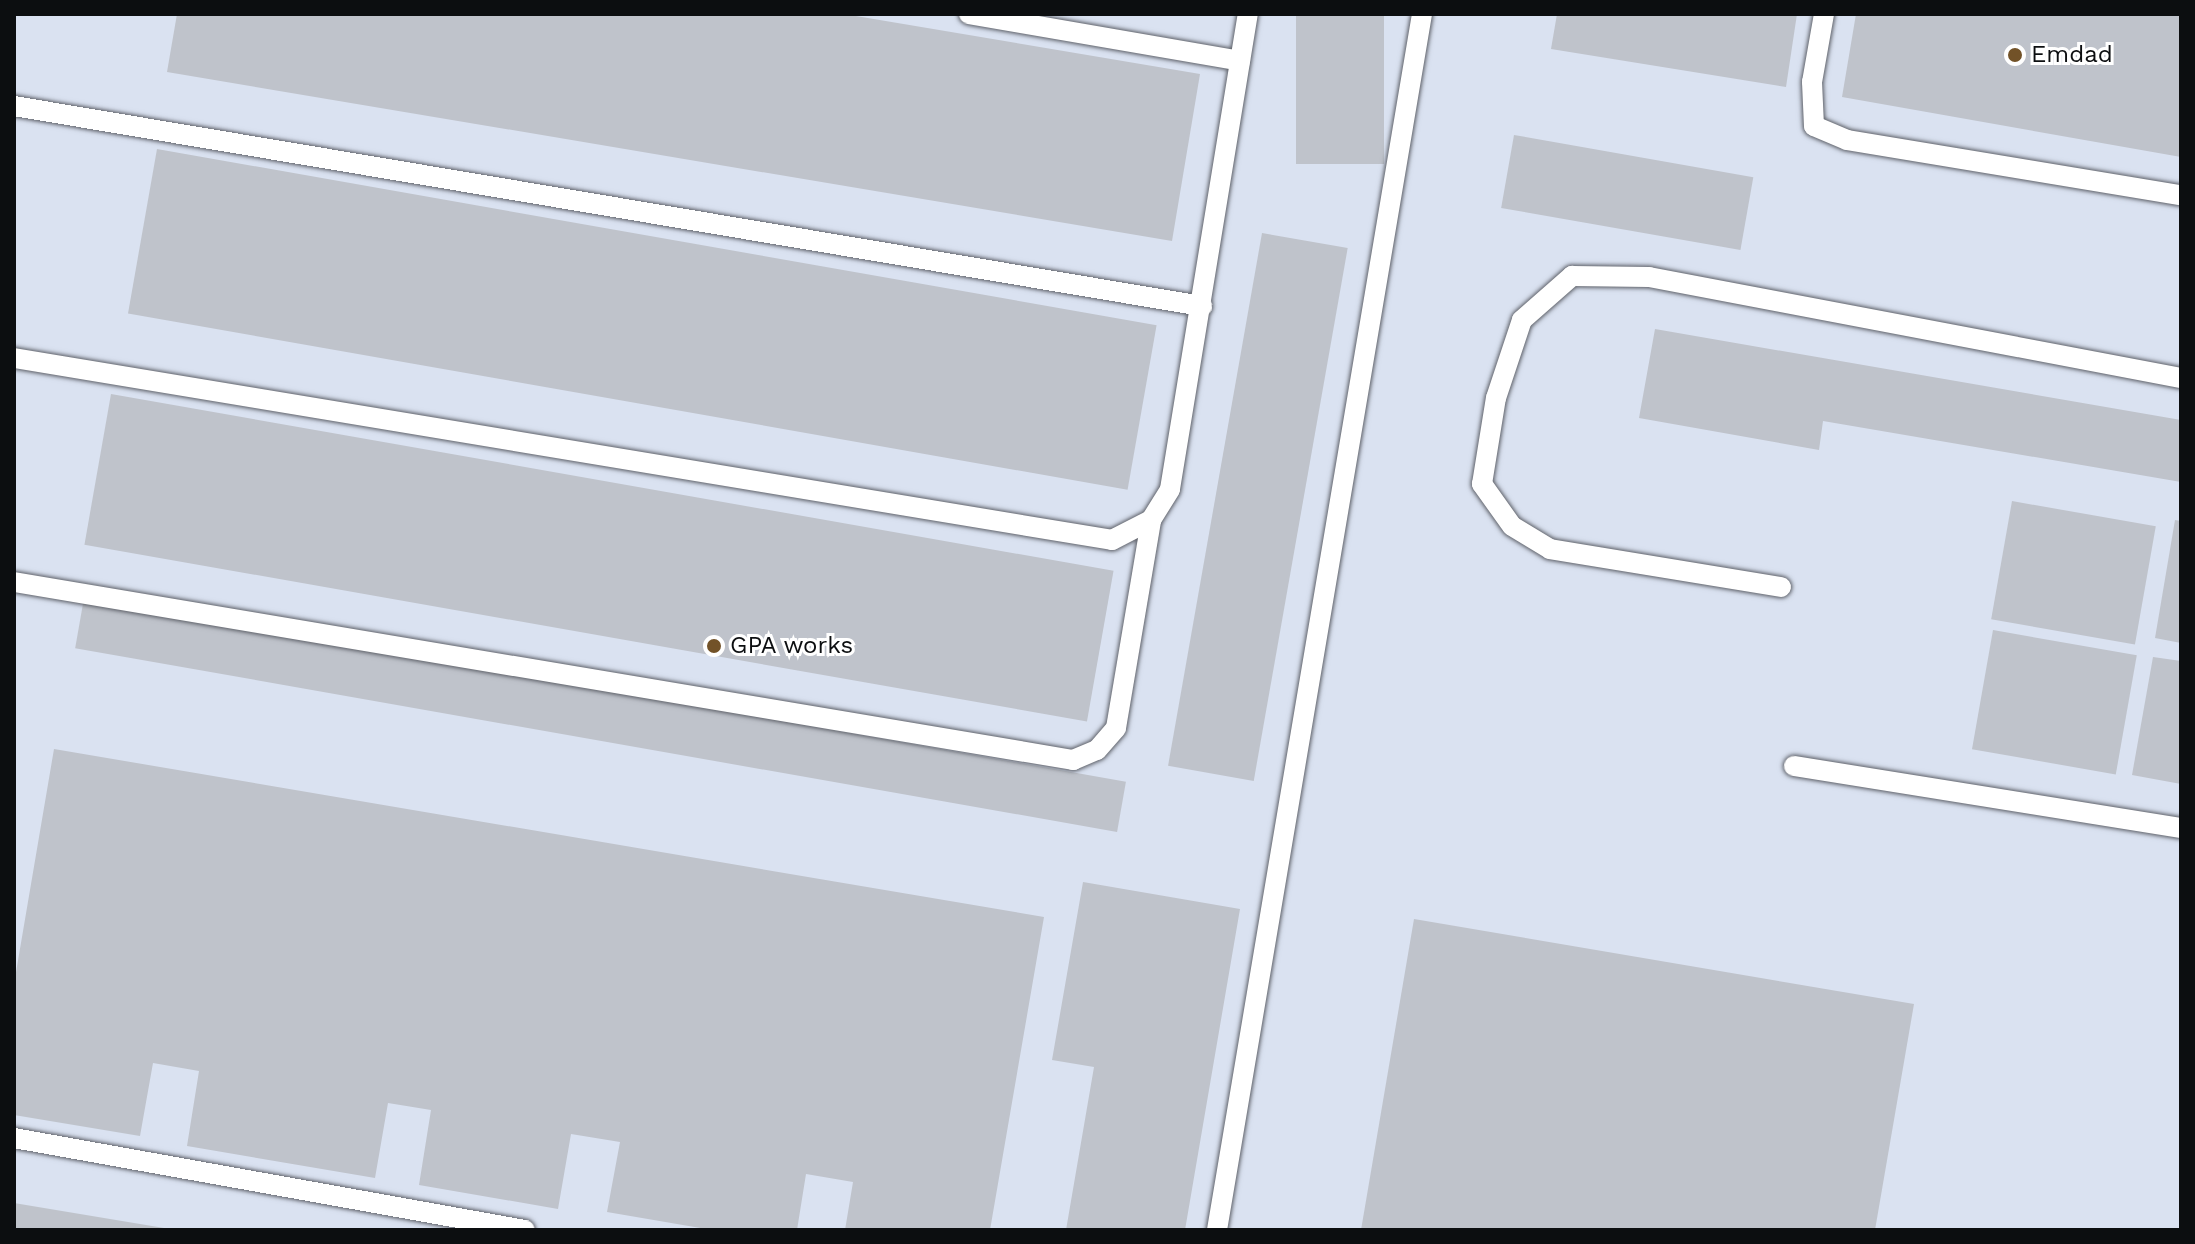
<!DOCTYPE html>
<style>
body{margin:0}
#map{position:relative;width:2195px;height:1244px;overflow:hidden;background:#e8edf5;font-family:"Work Sans",sans-serif}
div>[style]{position:absolute}
[style*='--x']{left:calc(var(--x)*1px);top:calc(var(--y)*1px);width:calc(var(--w)*1px);rotate:calc(var(--a)*1deg)}
.built>*{inset:0;background:#dae2f1;transform-origin:0 0}
.building>*{inset:0;background:#bfc3cb;transform-origin:0 0}
.roads{filter:drop-shadow(0 0 2px #5f626a) drop-shadow(0 0 2px #5f626a)}
.service>*{height:20px;margin:-10px;padding:0 10px;transform-origin:10px;border-radius:10px;background:#fff}
.dots>*{width:22px;height:22px;translate:-50% -50%;box-sizing:border-box;border:4px solid #fff;border-radius:50%}
span{translate:-50% -50%;white-space:nowrap;text-align:center;line-height:1.15;-webkit-text-stroke:6px #fff;paint-order:stroke}
.poi-label{font-size:24px;color:#0c0e10}
.left{translate:0 -50%;text-align:left}
.frame{position:absolute;inset:0;border:16px solid #0c0e10;pointer-events:none}
</style>
<div id="map">
<div class="built">
<i style="left:14px;top:14px;width:2167px;height:1216px"></i>
</div>
<div class="building">
<i style="clip-path:polygon(177px 14px,844px 14px,1200px 74px,1172px 241px,167px 72px)"></i>
<i style="left:1296px;top:14px;width:88px;height:150px"></i>
<i style="clip-path:polygon(1557px 14px,1797px 14px,1786px 87px,1551px 49px)"></i>
<i style="clip-path:polygon(1856px 14px,2181px 14px,2181px 157px,1842px 97px)"></i>
<i style="left:1514px;top:135px;width:243px;height:74px;rotate:10deg"></i>
<i style="left:157px;top:149px;width:1015px;height:167px;rotate:10deg"></i>
<i style="left:1262px;top:233px;width:87px;height:541px;rotate:10deg"></i>
<i style="clip-path:polygon(1655px 329px,2181px 420px,2181px 482px,1823px 421px,1819px 450px,1639px 418px)"></i>
<i style="left:111px;top:394px;width:1018px;height:153px;rotate:10deg"></i>
<i style="left:2012px;top:501px;width:146px;height:120px;rotate:10deg"></i>
<i style="clip-path:polygon(2175px 520px,2181px 521px,2181px 643px,2155px 638px)"></i>
<i style="left:84px;top:598px;width:1058px;height:51px;rotate:10deg"></i>
<i style="left:1993px;top:630px;width:146px;height:121px;rotate:10deg"></i>
<i style="clip-path:polygon(2153px 657px,2181px 661px,2181px 784px,2132px 775px)"></i>
<i style="clip-path:polygon(54px 749px,1044px 917px,990px 1230px,845px 1230px,853px 1182px,806px 1174px,797px 1230px,712px 1230px,607px 1212px,620px 1142px,571px 1134px,558px 1209px,419px 1185px,431px 1110px,388px 1103px,375px 1178px,187px 1146px,199px 1071px,153px 1063px,140px 1136px,14px 1115px,14px 984px)"></i>
<i style="clip-path:polygon(1083px 882px,1240px 909px,1185px 1230px,1066px 1230px,1094px 1067px,1052px 1060px)"></i>
<i style="clip-path:polygon(1414px 919px,1914px 1004px,1875px 1230px,1361px 1230px)"></i>
<i style="clip-path:polygon(14px 1203px,164px 1228px,164px 1230px,14px 1230px)"></i>
</div>
<div class="roads">
<div class="service">
<i style="--x:969;--y:14;--w:275;--a:9.8"></i>
<i style="--x:1824;--y:14;--w:69;--a:100"></i>
<i style="--x:1812;--y:82;--w:44;--a:87.4"></i>
<i style="--x:1814;--y:126;--w:36;--a:23"></i>
<i style="--x:1847;--y:140;--w:338;--a:9.4"></i>
<i style="--x:14;--y:106;--w:1205;--a:9.56"></i>
<i style="--x:14;--y:358;--w:1113;--a:9.41"></i>
<i style="--x:1112;--y:540;--w:44;--a:-27.1"></i>
<i style="--x:1151;--y:520;--w:36;--a:-58"></i>
<i style="--x:1170;--y:489;--w:481;--a:-80.7"></i>
<i style="--x:14;--y:582;--w:1074;--a:9.54"></i>
<i style="--x:1073;--y:760;--w:26;--a:-23"></i>
<i style="--x:1097;--y:750;--w:29;--a:-49"></i>
<i style="--x:1116;--y:728;--w:211;--a:-80.4"></i>
<i style="--x:1781;--y:587;--w:234;--a:-170.7"></i>
<i style="--x:1550;--y:549;--w:44;--a:-148.8"></i>
<i style="--x:1512;--y:526;--w:52;--a:-125.5"></i>
<i style="--x:1482;--y:484;--w:87;--a:-80.8"></i>
<i style="--x:1496;--y:398;--w:82;--a:-71.6"></i>
<i style="--x:1522;--y:320;--w:67;--a:-41.3"></i>
<i style="--x:1572;--y:276;--w:77;--a:0.7"></i>
<i style="--x:1649;--y:277;--w:542;--a:10.75"></i>
<i style="--x:1794;--y:766;--w:392;--a:9.1"></i>
<i style="--x:14;--y:1138;--w:519;--a:10.21"></i>
<i style="--x:1217;--y:1230;--w:1233;--a:-80.43"></i>
</div>
</div>
<div class="dots">
<i style="left:2015px;top:55px;background:#725228"></i>
<i style="left:714px;top:646px;background:#725228"></i>
</div>
<div class="poi-label">
<span class="left" style="left:2031px;top:55px">Emdad</span>
<span class="left" style="left:730px;top:646px">GPA works</span>
</div>
<div class="frame"></div>
</div>
